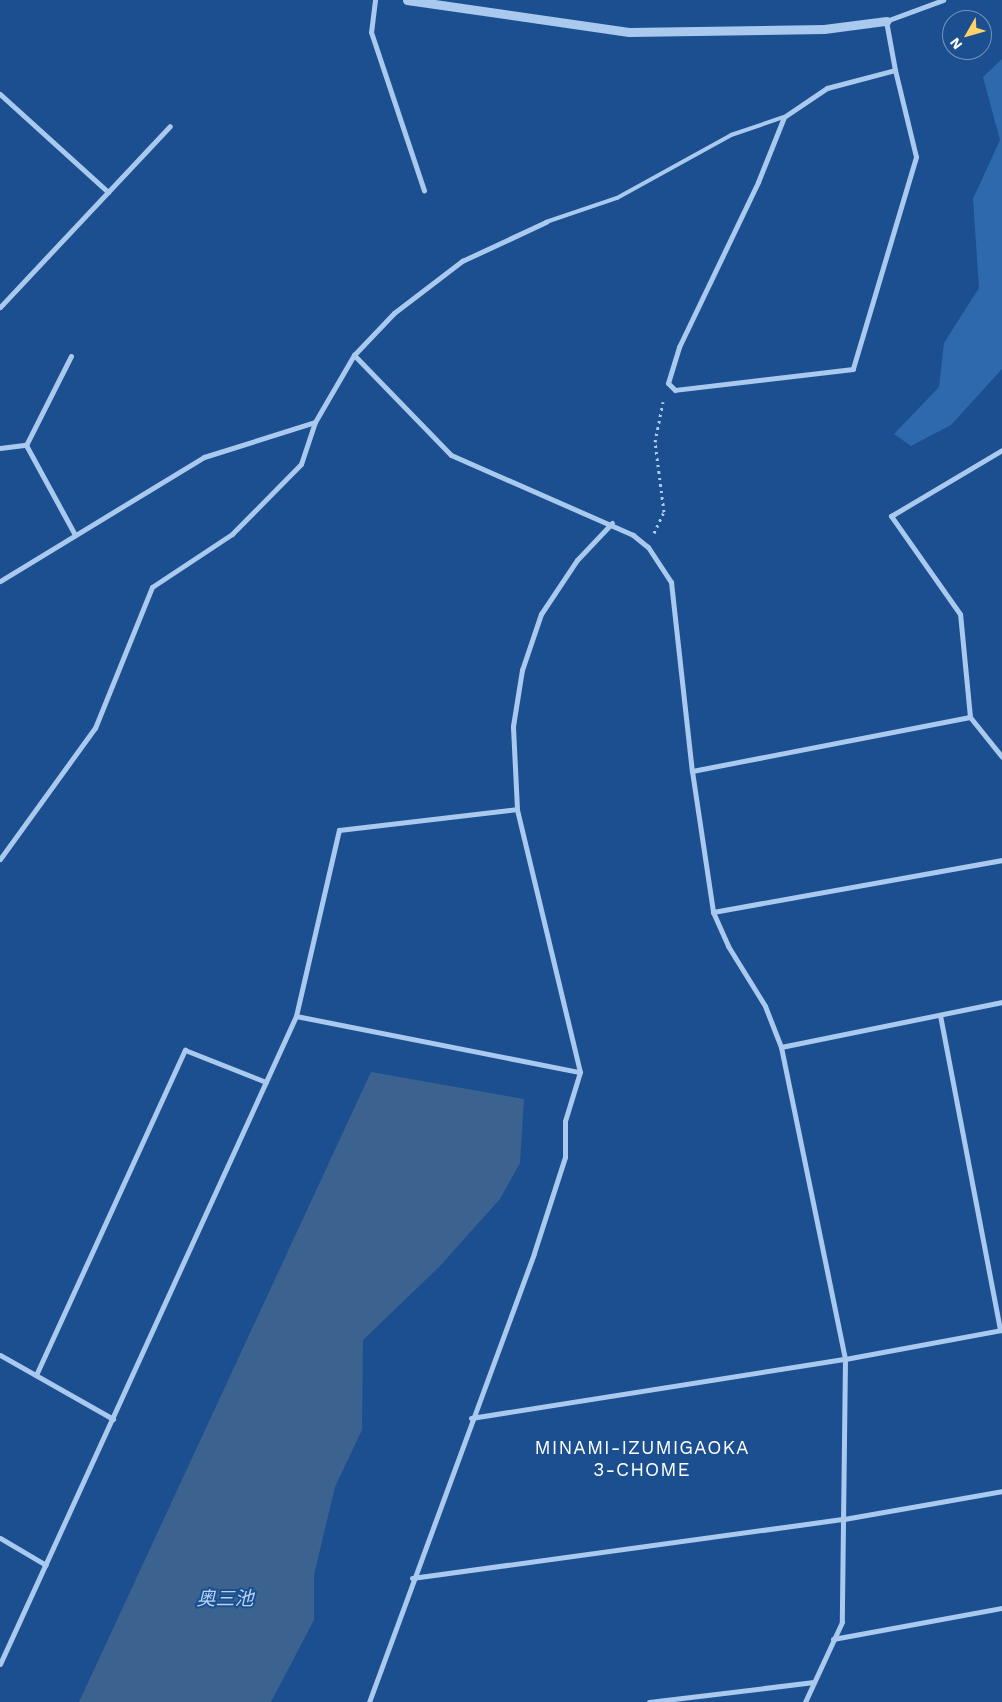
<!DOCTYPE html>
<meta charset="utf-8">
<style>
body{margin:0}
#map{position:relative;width:1002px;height:1702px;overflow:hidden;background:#1b4f8f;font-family:"Work Sans","Noto Sans JP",sans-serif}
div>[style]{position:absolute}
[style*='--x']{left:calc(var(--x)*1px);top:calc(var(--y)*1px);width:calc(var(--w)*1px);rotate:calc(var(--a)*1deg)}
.green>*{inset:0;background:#2e69ad}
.water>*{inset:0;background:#3c6290}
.path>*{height:3px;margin-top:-1.5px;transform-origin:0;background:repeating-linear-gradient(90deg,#a9c9ee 0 2.5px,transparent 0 6.5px)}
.service>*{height:4px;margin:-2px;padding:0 2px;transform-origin:2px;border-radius:2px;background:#a9c9ee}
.minor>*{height:5px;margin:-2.5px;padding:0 2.5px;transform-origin:2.5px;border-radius:2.5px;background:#a9c9ee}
.tertiary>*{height:9px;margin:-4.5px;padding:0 4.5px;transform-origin:4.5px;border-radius:4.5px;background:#a9c9ee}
span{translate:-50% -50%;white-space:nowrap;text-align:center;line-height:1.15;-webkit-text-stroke:4px #1b4f8f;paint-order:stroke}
.neighbourhood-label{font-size:19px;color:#fff;letter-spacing:1px}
.water-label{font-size:19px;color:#b5d3f5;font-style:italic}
.north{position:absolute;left:942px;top:10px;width:50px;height:50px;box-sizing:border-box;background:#1b4f8f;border:1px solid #7695bc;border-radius:50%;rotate:232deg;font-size:14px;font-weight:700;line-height:20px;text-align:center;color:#fff}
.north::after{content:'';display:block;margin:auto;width:18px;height:22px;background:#ffd166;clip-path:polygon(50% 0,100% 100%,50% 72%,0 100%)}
</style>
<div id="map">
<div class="green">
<i style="clip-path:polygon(1002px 59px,1002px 369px,951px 425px,911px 446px,894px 434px,939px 387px,944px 343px,979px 288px,973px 199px,1000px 140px,983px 77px)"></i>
</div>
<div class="water">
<i style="clip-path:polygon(371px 1072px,524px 1099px,520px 1163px,500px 1199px,439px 1267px,363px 1340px,362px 1430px,335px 1487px,314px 1575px,314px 1620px,271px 1702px,79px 1702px)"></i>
</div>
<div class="path">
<i style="--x:654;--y:533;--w:23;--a:-65"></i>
<i style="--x:664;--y:512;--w:71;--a:-97.3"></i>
<i style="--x:655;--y:442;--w:41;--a:-78.7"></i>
</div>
<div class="service">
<i style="--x:546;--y:222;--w:75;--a:-18.7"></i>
<i style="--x:617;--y:198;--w:130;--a:-28.9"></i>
<i style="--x:731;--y:135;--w:56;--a:-18.8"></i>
</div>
<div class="minor">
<i style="--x:375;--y:0;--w:32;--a:97"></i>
<i style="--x:371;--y:32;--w:167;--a:71.5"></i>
<i style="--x:895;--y:70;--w:89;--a:76.4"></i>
<i style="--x:916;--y:157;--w:221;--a:106.6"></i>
<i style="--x:853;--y:369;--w:179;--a:173.3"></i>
<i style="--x:675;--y:390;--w:10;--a:-135"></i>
<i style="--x:668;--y:383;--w:38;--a:-73"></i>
<i style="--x:679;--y:347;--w:183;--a:-64.4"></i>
<i style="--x:758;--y:182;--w:70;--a:-68.2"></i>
<i style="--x:784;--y:117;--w:52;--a:-34"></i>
<i style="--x:827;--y:88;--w:70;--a:-14.8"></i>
<i style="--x:895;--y:70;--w:50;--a:-100.4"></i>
<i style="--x:886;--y:21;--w:61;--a:-20.2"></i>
<i style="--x:0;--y:94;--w:146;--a:42.2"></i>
<i style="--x:0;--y:307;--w:248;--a:-46.8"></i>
<i style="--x:354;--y:355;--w:139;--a:45.9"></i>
<i style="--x:451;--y:455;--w:199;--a:23.7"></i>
<i style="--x:633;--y:535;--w:19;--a:39"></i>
<i style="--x:648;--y:547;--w:42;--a:56.7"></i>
<i style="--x:671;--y:582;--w:190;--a:83.7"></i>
<i style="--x:692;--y:771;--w:143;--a:81.5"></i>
<i style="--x:713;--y:912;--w:37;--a:66"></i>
<i style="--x:728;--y:946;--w:70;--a:58.3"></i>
<i style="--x:765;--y:1006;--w:44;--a:68.7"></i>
<i style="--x:781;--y:1047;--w:318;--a:78.4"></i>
<i style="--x:845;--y:1359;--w:263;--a:90.7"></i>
<i style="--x:842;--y:1622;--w:88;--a:114.8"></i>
<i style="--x:71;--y:356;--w:100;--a:116.8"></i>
<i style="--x:26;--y:445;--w:102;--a:61.4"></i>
<i style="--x:0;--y:448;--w:26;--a:-7"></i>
<i style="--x:0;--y:581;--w:239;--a:-31.3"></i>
<i style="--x:204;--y:457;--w:116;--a:-17.5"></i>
<i style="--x:970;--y:717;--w:103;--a:-95.5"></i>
<i style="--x:960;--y:614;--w:120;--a:-125.1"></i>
<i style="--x:891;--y:516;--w:129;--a:-30.7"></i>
<i style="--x:692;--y:771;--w:283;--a:-11"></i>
<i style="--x:970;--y:717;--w:51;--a:51.3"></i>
<i style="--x:0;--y:859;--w:162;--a:-54.1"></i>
<i style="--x:95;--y:728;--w:152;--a:-68"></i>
<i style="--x:152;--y:587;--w:96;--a:-33.5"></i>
<i style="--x:232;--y:534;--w:98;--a:-45.4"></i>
<i style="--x:301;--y:464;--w:44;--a:-71.6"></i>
<i style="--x:315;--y:422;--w:78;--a:-59.8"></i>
<i style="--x:354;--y:355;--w:58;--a:-46.4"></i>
<i style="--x:394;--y:313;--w:86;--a:-37.4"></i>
<i style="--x:462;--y:261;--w:93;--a:-24.9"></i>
<i style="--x:713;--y:912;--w:294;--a:-10.2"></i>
<i style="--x:940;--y:1015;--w:321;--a:79.2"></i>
<i style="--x:296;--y:1016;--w:289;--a:11.2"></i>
<i style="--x:781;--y:1047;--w:226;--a:-11.5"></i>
<i style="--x:0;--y:1355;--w:130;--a:29.5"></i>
<i style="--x:36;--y:1375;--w:358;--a:-65.4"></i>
<i style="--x:185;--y:1050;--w:87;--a:21.6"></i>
<i style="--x:471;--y:1418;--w:379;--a:-9"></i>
<i style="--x:845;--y:1359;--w:160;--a:-10.5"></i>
<i style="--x:0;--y:1538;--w:53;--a:30.4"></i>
<i style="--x:412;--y:1578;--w:436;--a:-7.8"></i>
<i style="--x:844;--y:1519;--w:160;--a:-10"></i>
<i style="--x:833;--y:1639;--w:172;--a:-10.4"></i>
<i style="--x:0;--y:1664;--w:712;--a:-65.45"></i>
<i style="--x:296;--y:1016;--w:191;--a:-77"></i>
<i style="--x:339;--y:830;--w:179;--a:-6.7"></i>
<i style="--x:369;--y:1702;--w:478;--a:-69.8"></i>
<i style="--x:534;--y:1253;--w:101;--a:-72.1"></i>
<i style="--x:565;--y:1157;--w:36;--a:-90"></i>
<i style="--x:565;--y:1121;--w:51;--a:-73"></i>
<i style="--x:580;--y:1072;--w:270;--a:-103.5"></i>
<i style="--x:517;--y:809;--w:83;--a:-92.8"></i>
<i style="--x:513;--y:726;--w:57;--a:-80.9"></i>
<i style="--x:522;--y:670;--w:59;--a:-71.3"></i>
<i style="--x:541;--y:614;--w:65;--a:-56.3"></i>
<i style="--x:577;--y:560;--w:51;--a:-46.6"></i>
<i style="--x:649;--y:1702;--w:166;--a:-6.9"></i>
</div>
<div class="tertiary">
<i style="--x:407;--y:0;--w:224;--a:8.2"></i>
<i style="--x:629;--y:32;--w:195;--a:-0.9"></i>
<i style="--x:824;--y:29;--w:63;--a:-7.4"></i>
</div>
<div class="neighbourhood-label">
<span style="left:642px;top:1459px">MINAMI-IZUMIGAOKA<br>3-CHOME</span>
</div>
<div class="water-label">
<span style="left:225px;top:1599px">奥三池</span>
</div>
<div class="north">N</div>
</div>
